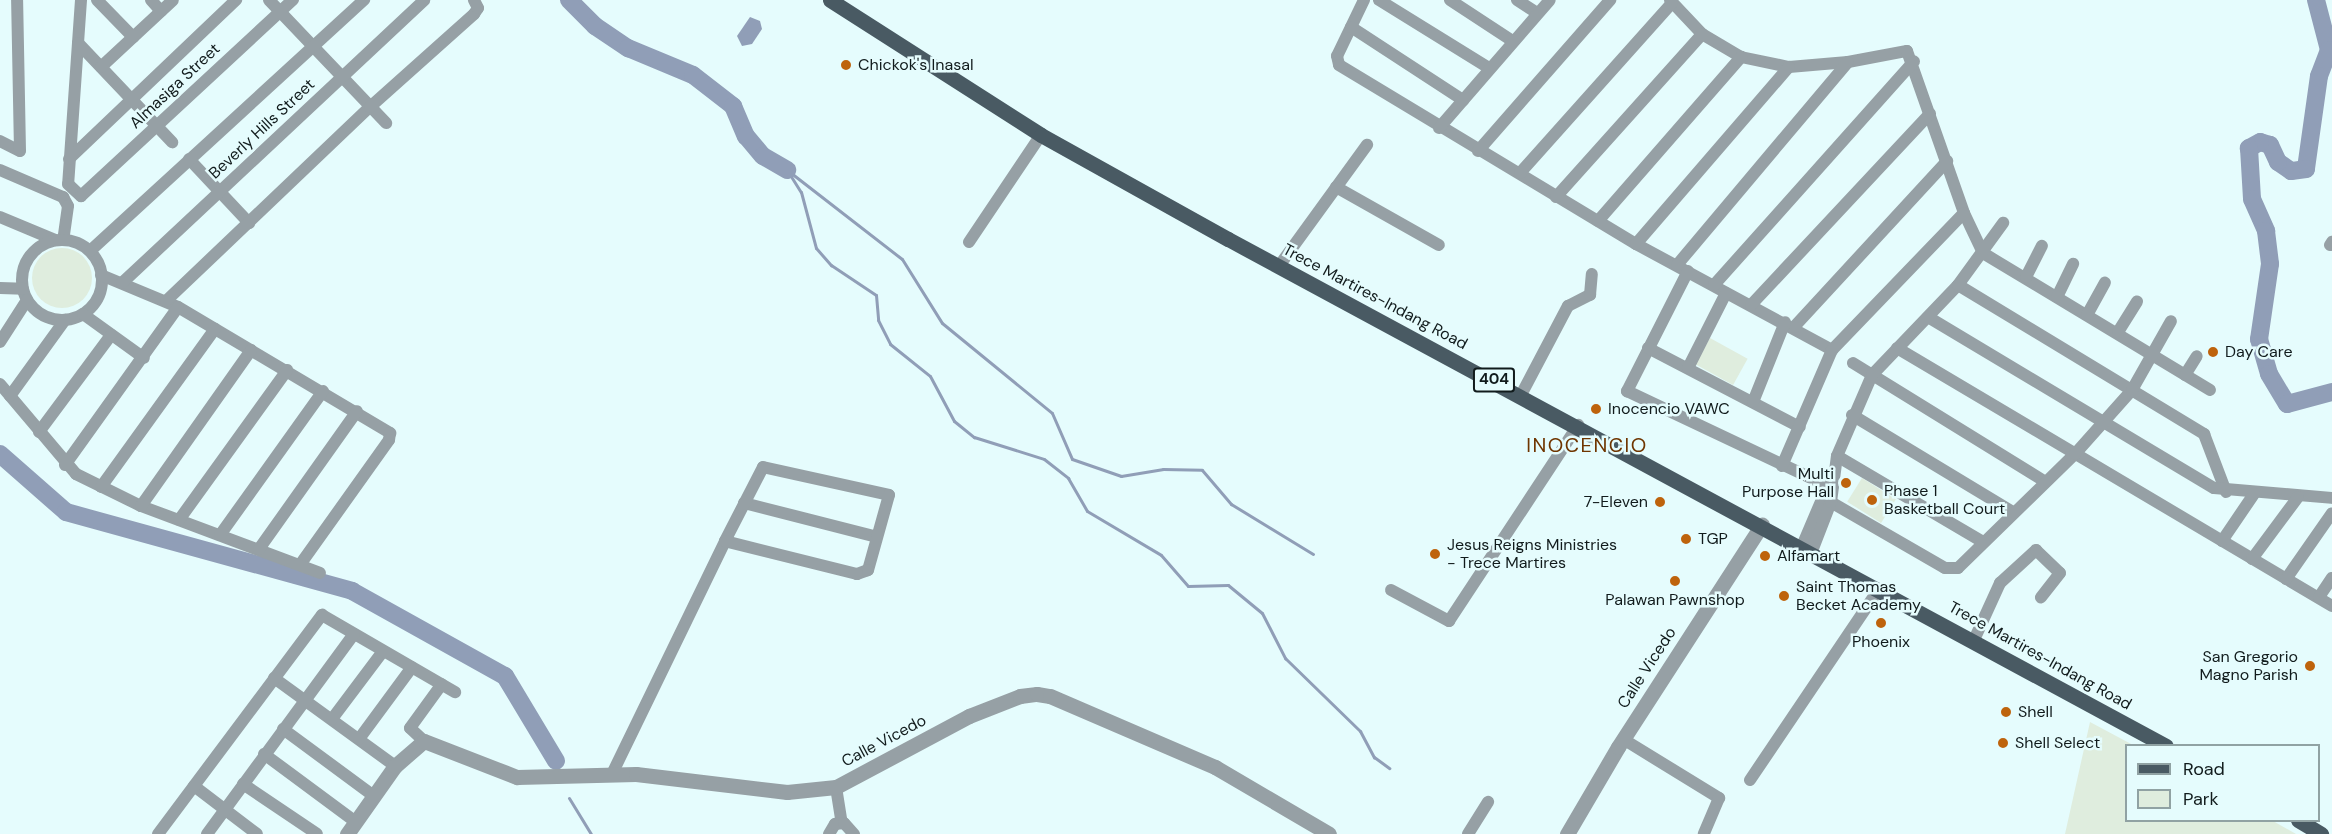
<!DOCTYPE html>
<style>
body{margin:0}
#map{position:relative;width:2332px;height:834px;overflow:hidden;background:#e5fcfd;font-family:"DM Sans",sans-serif}
div>[style]{position:absolute}
[style*='--x']{left:calc(var(--x)*1px);top:calc(var(--y)*1px);width:calc(var(--w)*1px);rotate:calc(var(--a)*1deg)}
.green>*{inset:0;background:#dfedde;transform-origin:0 0}
.round{border-radius:50%}
.water>*{inset:0;background:#909eb7}
.stream>*{height:3px;margin:-1.5px;padding:0 1.5px;transform-origin:1.5px;border-radius:1.5px;background:#909eb7}
.river>*{height:18px;margin:-9px;padding:0 9px;transform-origin:9px;border-radius:9px;background:#909eb7}
.minor>*{height:12px;margin:-6px;padding:0 6px;transform-origin:6px;border-radius:6px;background:#96a0a5}
.minor>.ring{margin:-6px;padding:0;box-sizing:content-box;background:none;border:12px solid #96a0a5;border-radius:50%}
.tertiary>*{height:15px;margin:-7.5px;padding:0 7.5px;transform-origin:7.5px;border-radius:7.5px;background:#96a0a5}
.primary>*{height:15px;margin:-7.5px;padding:0 7.5px;transform-origin:7.5px;border-radius:7.5px;background:#495a63}
.dots>*{width:16px;height:16px;translate:-50% -50%;box-sizing:border-box;border:3px solid #e5fcfd;border-radius:50%}
span{translate:-50% -50%;white-space:nowrap;text-align:center;line-height:1.15;-webkit-text-stroke:5px #e5fcfd;paint-order:stroke}
.shield-label span{padding:2px 4px;background:#e5fcfd;border:2px solid;border-radius:4px;-webkit-text-stroke-width:0}
.shield-label{font-size:15px;color:#111b1c;font-weight:700}
.poi-label{font-size:16px;color:#111b1c}
.left{translate:0 -50%;text-align:left}
.right{translate:-100% -50%;text-align:right}
.street-label{font-size:16px;color:#111b1c}
.quarter-label{font-size:20px;color:#6f3500;letter-spacing:1.5px}
.legend{position:absolute;left:2125px;top:744px;width:195px;height:78px;box-sizing:border-box;background:#e5fcfd;border:2px solid #90a2a3;margin:0;padding:8px 10px;list-style:none;font-size:18px;color:#111b1c}
.legend li{display:flex;align-items:center;gap:12px;height:30px}
.legend b{width:30px;border:2px solid #90a2a3}
</style>
<div id="map">
<div class="green">
<i class="round" style="left:32px;top:248px;width:60px;height:60px"></i>
<i style="left:1710px;top:338px;width:43px;height:30px;rotate:29deg"></i>
<i style="left:1862px;top:478px;width:40px;height:28px;rotate:32deg"></i>
<i style="clip-path:polygon(2090px 722px,2133px 745px,2126px 746px,2126px 820px,2273px 821px,2296px 834px,2065px 834px)"></i>
</div>
<div class="water">
<i style="clip-path:polygon(750px 17px,760px 21px,762px 29px,752px 44px,742px 46px,737px 36px)"></i>
</div>
<div class="stream">
<i style="--x:787;--y:170;--w:26;--a:58"></i>
<i style="--x:801;--y:192;--w:58;--a:75"></i>
<i style="--x:816;--y:248;--w:23;--a:49"></i>
<i style="--x:831;--y:265;--w:54;--a:33.7"></i>
<i style="--x:876;--y:295;--w:25;--a:85"></i>
<i style="--x:878;--y:320;--w:27;--a:63"></i>
<i style="--x:890;--y:344;--w:51;--a:38.7"></i>
<i style="--x:930;--y:376;--w:51;--a:61.9"></i>
<i style="--x:954;--y:421;--w:26;--a:39"></i>
<i style="--x:974;--y:437;--w:73;--a:17.4"></i>
<i style="--x:1044;--y:459;--w:31;--a:38"></i>
<i style="--x:1068;--y:478;--w:38;--a:60"></i>
<i style="--x:1087;--y:511;--w:86;--a:30.7"></i>
<i style="--x:1161;--y:555;--w:41;--a:48.9"></i>
<i style="--x:1188;--y:586;--w:40;--a:-1.4"></i>
<i style="--x:1228;--y:585;--w:44;--a:39.5"></i>
<i style="--x:1262;--y:613;--w:51;--a:62.9"></i>
<i style="--x:1285;--y:658;--w:105;--a:44.2"></i>
<i style="--x:1360;--y:731;--w:30;--a:62"></i>
<i style="--x:1374;--y:757;--w:19;--a:36"></i>
<i style="--x:791;--y:173;--w:140;--a:37.8"></i>
<i style="--x:902;--y:259;--w:75;--a:58"></i>
<i style="--x:942;--y:323;--w:142;--a:39.3"></i>
<i style="--x:1052;--y:413;--w:50;--a:66.5"></i>
<i style="--x:1072;--y:459;--w:52;--a:19.1"></i>
<i style="--x:1121;--y:476;--w:43;--a:-9.5"></i>
<i style="--x:1163;--y:469;--w:39;--a:1"></i>
<i style="--x:1202;--y:470;--w:45;--a:49.5"></i>
<i style="--x:1231;--y:504;--w:96;--a:31.4"></i>
<i style="--x:569;--y:798;--w:42;--a:58.6"></i>
</div>
<div class="river">
<i style="--x:569;--y:0;--w:37;--a:45"></i>
<i style="--x:595;--y:26;--w:40;--a:34"></i>
<i style="--x:628;--y:48;--w:70;--a:22.6"></i>
<i style="--x:693;--y:75;--w:51;--a:37.8"></i>
<i style="--x:733;--y:106;--w:33;--a:67"></i>
<i style="--x:746;--y:136;--w:26;--a:50"></i>
<i style="--x:763;--y:156;--w:28;--a:30"></i>
<i style="--x:2316;--y:0;--w:52;--a:75.4"></i>
<i style="--x:2329;--y:50;--w:28;--a:111"></i>
<i style="--x:2319;--y:76;--w:94;--a:98"></i>
<i style="--x:2306;--y:169;--w:15;--a:172"></i>
<i style="--x:2291;--y:171;--w:16;--a:-145"></i>
<i style="--x:2278;--y:162;--w:19;--a:-115"></i>
<i style="--x:2270;--y:145;--w:10;--a:-163"></i>
<i style="--x:2260;--y:142;--w:13;--a:151"></i>
<i style="--x:2249;--y:148;--w:51;--a:86.6"></i>
<i style="--x:2252;--y:199;--w:35;--a:66"></i>
<i style="--x:2266;--y:231;--w:33;--a:83"></i>
<i style="--x:2270;--y:264;--w:76;--a:98.3"></i>
<i style="--x:2259;--y:339;--w:36;--a:74"></i>
<i style="--x:2269;--y:374;--w:35;--a:59"></i>
<i style="--x:2287;--y:404;--w:47;--a:-14.9"></i>
<i style="--x:0;--y:454;--w:88;--a:41.3"></i>
<i style="--x:66;--y:512;--w:297;--a:15.4"></i>
<i style="--x:352;--y:591;--w:175;--a:29.1"></i>
<i style="--x:505;--y:676;--w:99;--a:59"></i>
</div>
<div class="minor">
<i style="--x:81;--y:0;--w:184;--a:94"></i>
<i style="--x:68;--y:184;--w:18;--a:43"></i>
<i style="--x:81;--y:196;--w:289;--a:-42.8"></i>
<i style="--x:97;--y:0;--w:52;--a:45.8"></i>
<i style="--x:151;--y:0;--w:15;--a:48"></i>
<i style="--x:269;--y:0;--w:170;--a:46.4"></i>
<i style="--x:1364;--y:0;--w:62;--a:115.7"></i>
<i style="--x:1337;--y:56;--w:9;--a:77"></i>
<i style="--x:1339;--y:65;--w:347;--a:31.1"></i>
<i style="--x:1636;--y:244;--w:223;--a:28.4"></i>
<i style="--x:1379;--y:0;--w:129;--a:31.7"></i>
<i style="--x:1450;--y:0;--w:73;--a:33.3"></i>
<i style="--x:1517;--y:0;--w:24;--a:33"></i>
<i style="--x:1670;--y:0;--w:47;--a:46.7"></i>
<i style="--x:1702;--y:34;--w:45;--a:30.5"></i>
<i style="--x:1741;--y:57;--w:49;--a:11.8"></i>
<i style="--x:1789;--y:67;--w:59;--a:-4.8"></i>
<i style="--x:1848;--y:62;--w:60;--a:-10.6"></i>
<i style="--x:1907;--y:51;--w:172;--a:70.6"></i>
<i style="--x:1964;--y:213;--w:44;--a:64.6"></i>
<i style="--x:1983;--y:253;--w:265;--a:31.1"></i>
<i style="--x:1351;--y:27;--w:134;--a:33.1"></i>
<i style="--x:78;--y:43;--w:137;--a:46.5"></i>
<i style="--x:101;--y:67;--w:98;--a:-42.9"></i>
<i style="--x:1439;--y:128;--w:169;--a:-49.1"></i>
<i style="--x:0;--y:141;--w:22;--a:27"></i>
<i style="--x:20;--y:151;--w:151;--a:-91.1"></i>
<i style="--x:1478;--y:151;--w:201;--a:-48.8"></i>
<i style="--x:69;--y:159;--w:231;--a:-43.6"></i>
<i style="--x:189;--y:159;--w:88;--a:46.8"></i>
<i style="--x:0;--y:170;--w:69;--a:23.2"></i>
<i style="--x:63;--y:197;--w:10;--a:61"></i>
<i style="--x:68;--y:206;--w:34;--a:98"></i>
<i style="--x:1520;--y:173;--w:228;--a:-48.2"></i>
<i style="--x:1336;--y:187;--w:118;--a:29.4"></i>
<i style="--x:1556;--y:197;--w:219;--a:-48.1"></i>
<i style="--x:0;--y:217;--w:60;--a:22.7"></i>
<i style="--x:1598;--y:221;--w:218;--a:-48.9"></i>
<i class="ring" style="left:22px;top:240px;width:68px;height:68px"></i>
<i style="--x:969;--y:242;--w:129;--a:-56.1"></i>
<i style="--x:1636;--y:244;--w:234;--a:-49.2"></i>
<i style="--x:2330;--y:245;--w:4;--a:-56"></i>
<i style="--x:90;--y:251;--w:372;--a:-42.5"></i>
<i style="--x:1677;--y:265;--w:265;--a:-49.9"></i>
<i style="--x:1279;--y:266;--w:150;--a:-54"></i>
<i style="--x:1688;--y:271;--w:135;--a:116.9"></i>
<i style="--x:1627;--y:391;--w:227;--a:25.3"></i>
<i style="--x:101;--y:275;--w:83;--a:22.6"></i>
<i style="--x:178;--y:307;--w:247;--a:30.7"></i>
<i style="--x:390;--y:433;--w:7;--a:98"></i>
<i style="--x:389;--y:440;--w:153;--a:125.5"></i>
<i style="--x:2026;--y:277;--w:35;--a:-63"></i>
<i style="--x:122;--y:283;--w:414;--a:-43.1"></i>
<i style="--x:1714;--y:285;--w:300;--a:-48.2"></i>
<i style="--x:1958;--y:285;--w:288;--a:31.2"></i>
<i style="--x:2204;--y:434;--w:62;--a:69.2"></i>
<i style="--x:0;--y:288;--w:23;--a:2"></i>
<i style="--x:2057;--y:297;--w:37;--a:-64"></i>
<i style="--x:166;--y:301;--w:282;--a:-43.6"></i>
<i style="--x:370;--y:107;--w:140;--a:-41.8"></i>
<i style="--x:474;--y:14;--w:7;--a:-56"></i>
<i style="--x:478;--y:8;--w:9;--a:-117"></i>
<i style="--x:1751;--y:305;--w:262;--a:-46.9"></i>
<i style="--x:83;--y:314;--w:75;--a:35.8"></i>
<i style="--x:2087;--y:315;--w:37;--a:-61"></i>
<i style="--x:1928;--y:317;--w:333;--a:30.9"></i>
<i style="--x:2214;--y:488;--w:118;--a:4.8"></i>
<i style="--x:1794;--y:327;--w:226;--a:-47.3"></i>
<i style="--x:2118;--y:332;--w:36;--a:-58"></i>
<i style="--x:0;--y:342;--w:50;--a:-57.3"></i>
<i style="--x:1648;--y:348;--w:171;--a:27.5"></i>
<i style="--x:1897;--y:348;--w:506;--a:30.67"></i>
<i style="--x:1853;--y:363;--w:225;--a:31.7"></i>
<i style="--x:1688;--y:368;--w:84;--a:-63.1"></i>
<i style="--x:2185;--y:375;--w:22;--a:-58"></i>
<i style="--x:0;--y:384;--w:118;--a:49.8"></i>
<i style="--x:76;--y:474;--w:72;--a:26.2"></i>
<i style="--x:141;--y:506;--w:191;--a:20.5"></i>
<i style="--x:1521;--y:395;--w:101;--a:-62.2"></i>
<i style="--x:1568;--y:306;--w:25;--a:-27"></i>
<i style="--x:1590;--y:295;--w:21;--a:-85"></i>
<i style="--x:10;--y:396;--w:94;--a:-54.1"></i>
<i style="--x:1753;--y:402;--w:86;--a:-68.2"></i>
<i style="--x:1852;--y:415;--w:188;--a:31.1"></i>
<i style="--x:39;--y:432;--w:121;--a:-53.4"></i>
<i style="--x:1837;--y:456;--w:169;--a:30.5"></i>
<i style="--x:65;--y:465;--w:194;--a:-54.4"></i>
<i style="--x:1782;--y:466;--w:126;--a:-66.7"></i>
<i style="--x:1832;--y:350;--w:190;--a:-46.1"></i>
<i style="--x:101;--y:487;--w:195;--a:-54.2"></i>
<i style="--x:1822;--y:497;--w:142;--a:30"></i>
<i style="--x:1945;--y:568;--w:13;--a:0"></i>
<i style="--x:1958;--y:568;--w:163;--a:-44.3"></i>
<i style="--x:2075;--y:454;--w:86;--a:-48.3"></i>
<i style="--x:2132;--y:390;--w:79;--a:-60.5"></i>
<i style="--x:744;--y:503;--w:137;--a:14.3"></i>
<i style="--x:141;--y:506;--w:191;--a:-54.8"></i>
<i style="--x:179;--y:520;--w:185;--a:-54.2"></i>
<i style="--x:220;--y:535;--w:177;--a:-54.4"></i>
<i style="--x:2222;--y:541;--w:57;--a:-55.8"></i>
<i style="--x:1802;--y:546;--w:59;--a:-66.9"></i>
<i style="--x:259;--y:549;--w:169;--a:-54.6"></i>
<i style="--x:1812;--y:551;--w:53;--a:-68.8"></i>
<i style="--x:1831;--y:502;--w:46;--a:-82.6"></i>
<i style="--x:1837;--y:456;--w:88;--a:-66.6"></i>
<i style="--x:1872;--y:375;--w:124;--a:-46.3"></i>
<i style="--x:1958;--y:285;--w:77;--a:-54"></i>
<i style="--x:2252;--y:559;--w:77;--a:-53.4"></i>
<i style="--x:2286;--y:579;--w:80;--a:-55.1"></i>
<i style="--x:1391;--y:590;--w:66;--a:28.1"></i>
<i style="--x:1449;--y:621;--w:235;--a:-56.6"></i>
<i style="--x:2319;--y:597;--w:23;--a:-56"></i>
<i style="--x:1974;--y:640;--w:63;--a:-65.5"></i>
<i style="--x:2000;--y:583;--w:49;--a:-42.5"></i>
<i style="--x:2036;--y:550;--w:33;--a:44"></i>
<i style="--x:2060;--y:573;--w:31;--a:128"></i>
<i style="--x:274;--y:678;--w:150;--a:36"></i>
<i style="--x:332;--y:719;--w:85;--a:-53.1"></i>
<i style="--x:283;--y:729;--w:113;--a:36.4"></i>
<i style="--x:359;--y:739;--w:89;--a:-53.6"></i>
<i style="--x:1623;--y:739;--w:113;--a:31.6"></i>
<i style="--x:1719;--y:798;--w:39;--a:113"></i>
<i style="--x:424;--y:741;--w:19;--a:-137"></i>
<i style="--x:410;--y:728;--w:54;--a:-54"></i>
<i style="--x:264;--y:754;--w:114;--a:36.5"></i>
<i style="--x:612;--y:774;--w:259;--a:-64.1"></i>
<i style="--x:725;--y:541;--w:83;--a:-62.8"></i>
<i style="--x:763;--y:467;--w:129;--a:12.5"></i>
<i style="--x:889;--y:495;--w:78;--a:105.6"></i>
<i style="--x:868;--y:570;--w:12;--a:160"></i>
<i style="--x:857;--y:574;--w:136;--a:-166"></i>
<i style="--x:1750;--y:780;--w:230;--a:-56"></i>
<i style="--x:243;--y:784;--w:89;--a:34"></i>
<i style="--x:194;--y:786;--w:79;--a:37.3"></i>
<i style="--x:836;--y:787;--w:36;--a:81"></i>
<i style="--x:158;--y:834;--w:274;--a:-53.2"></i>
<i style="--x:322;--y:615;--w:154;--a:30.1"></i>
<i style="--x:207;--y:834;--w:248;--a:-53.7"></i>
<i style="--x:829;--y:834;--w:12;--a:-59"></i>
<i style="--x:835;--y:824;--w:9;--a:-6"></i>
<i style="--x:844;--y:823;--w:15;--a:48"></i>
<i style="--x:1468;--y:834;--w:38;--a:-58"></i>
</div>
<div class="tertiary">
<i style="--x:347;--y:834;--w:83;--a:-54.8"></i>
<i style="--x:395;--y:766;--w:38;--a:-41"></i>
<i style="--x:424;--y:741;--w:100;--a:21.2"></i>
<i style="--x:517;--y:777;--w:119;--a:-1.4"></i>
<i style="--x:636;--y:774;--w:152;--a:6.8"></i>
<i style="--x:787;--y:792;--w:49;--a:-5.8"></i>
<i style="--x:836;--y:787;--w:151;--a:-28.1"></i>
<i style="--x:969;--y:716;--w:55;--a:-21.4"></i>
<i style="--x:1020;--y:696;--w:17;--a:-7"></i>
<i style="--x:1037;--y:694;--w:13;--a:9"></i>
<i style="--x:1050;--y:696;--w:180;--a:23.3"></i>
<i style="--x:1215;--y:767;--w:132;--a:30.4"></i>
<i style="--x:1567;--y:834;--w:101;--a:-59.6"></i>
<i style="--x:1618;--y:747;--w:265;--a:-57.1"></i>
</div>
<div class="primary">
<i style="--x:830;--y:0;--w:250;--a:32.6"></i>
<i style="--x:1041;--y:135;--w:214;--a:29.1"></i>
<i style="--x:1228;--y:239;--w:1066;--a:28.39"></i>
<i style="--x:2298;--y:820;--w:27;--a:31"></i>
</div>
<div class="dots">
<i style="left:846px;top:65px;background:#be630c"></i>
<i style="left:2213px;top:352px;background:#be630c"></i>
<i style="left:1596px;top:409px;background:#be630c"></i>
<i style="left:1846px;top:483px;background:#be630c"></i>
<i style="left:1872px;top:500px;background:#be630c"></i>
<i style="left:1660px;top:502px;background:#be630c"></i>
<i style="left:1686px;top:539px;background:#be630c"></i>
<i style="left:1435px;top:554px;background:#be630c"></i>
<i style="left:1765px;top:556px;background:#be630c"></i>
<i style="left:1675px;top:581px;background:#be630c"></i>
<i style="left:1784px;top:596px;background:#be630c"></i>
<i style="left:1881px;top:623px;background:#be630c"></i>
<i style="left:2310px;top:666px;background:#be630c"></i>
<i style="left:2006px;top:712px;background:#be630c"></i>
<i style="left:2003px;top:743px;background:#be630c"></i>
</div>
<div class="shield-label">
<span style="left:1494px;top:380px">404</span>
</div>
<div class="poi-label">
<span class="left" style="left:858px;top:65px">Chickok's Inasal</span>
<span class="left" style="left:2225px;top:352px">Day Care</span>
<span class="left" style="left:1608px;top:409px">Inocencio VAWC</span>
<span class="right" style="left:1834px;top:483px">Multi<br>Purpose Hall</span>
<span class="left" style="left:1884px;top:500px">Phase 1<br>Basketball Court</span>
<span class="right" style="left:1648px;top:502px">7-Eleven</span>
<span class="left" style="left:1698px;top:539px">TGP</span>
<span class="left" style="left:1447px;top:554px">Jesus Reigns Ministries<br>- Trece Martires</span>
<span class="left" style="left:1777px;top:556px">Alfamart</span>
<span class="left" style="left:1796px;top:596px">Saint Thomas<br>Becket Academy</span>
<span style="left:1675px;top:600px">Palawan Pawnshop</span>
<span style="left:1881px;top:642px">Phoenix</span>
<span class="right" style="left:2298px;top:666px">San Gregorio<br>Magno Parish</span>
<span class="left" style="left:2018px;top:712px">Shell</span>
<span class="left" style="left:2015px;top:743px">Shell Select</span>
</div>
<div class="street-label">
<span style="left:175px;top:86px;rotate:-43deg">Almasiga Street</span>
<span style="left:262px;top:129px;rotate:-43deg">Beverly Hills Street</span>
<span style="left:1375px;top:297px;rotate:28deg">Trece Martires-Indang Road</span>
<span style="left:2040px;top:656px;rotate:29deg">Trece Martires-Indang Road</span>
<span style="left:1647px;top:668px;rotate:-57deg">Calle Vicedo</span>
<span style="left:884px;top:741px;rotate:-28deg">Calle Vicedo</span>
</div>
<div class="quarter-label">
<span style="left:1587px;top:445px">INOCENCIO</span>
</div>
<ul class="legend">
<li><b style="height:8px;background:#495a63"></b>Road</li>
<li><b style="height:16px;background:#dfedde"></b>Park</li>
</ul>
</div>
